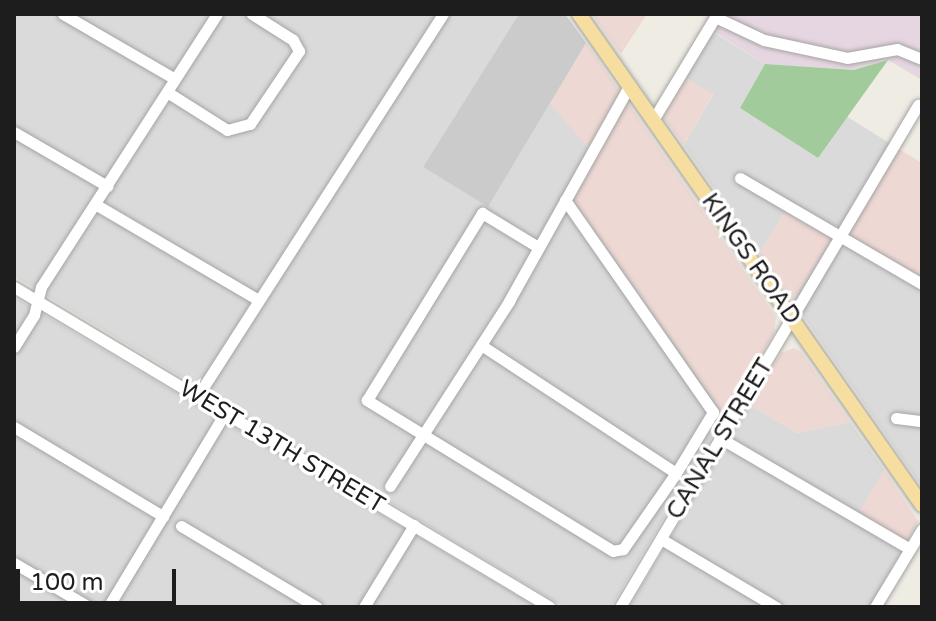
<!DOCTYPE html>
<style>
body{margin:0}
#map{position:relative;width:936px;height:621px;overflow:hidden;background:#eeece3;font-family:"Varela Round",sans-serif}
div>[style]{position:absolute}
[style*='--x']{left:calc(var(--x)*1px);top:calc(var(--y)*1px);width:calc(var(--w)*1px);rotate:calc(var(--a)*1deg)}
.residential>*{inset:0;background:#dbdada}
.commercial>*{inset:0;background:#eed8d3}
.industrial>*{inset:0;background:#e6d6e1}
.religious>*{inset:0;background:#cbcbcb}
.forest>*{inset:0;background:#a1cb9a}
.roads{filter:drop-shadow(0 0 2px #a4a4a4) drop-shadow(0 0 2px #a4a4a4)}
.minor>*{height:11px;margin:-5.5px;padding:0 5.5px;transform-origin:5.5px;border-radius:5.5px;background:#fff}
.major>*{height:14px;margin:-7px;padding:0 7px;transform-origin:7px;border-radius:7px;background:#f6dea0}
span{translate:-50% -50%;white-space:nowrap;text-align:center;line-height:1.15;-webkit-text-stroke:7px #fff;paint-order:stroke}
.street-label{font-size:24px;color:#1d1d1d}
.frame{position:absolute;inset:0;border:16px solid #1d1d1d;pointer-events:none}
.scale{position:absolute;left:16px;top:569px;width:160px;height:36px;box-sizing:border-box;border:4px solid #1d1d1d;border-top:0;padding-left:10px;font-size:24px;line-height:28px;white-space:nowrap;color:#1d1d1d;-webkit-text-stroke:6px #fff;paint-order:stroke}
</style>
<div id="map">
<div class="residential">
<i style="clip-path:polygon(14px 14px,519px 14px,423px 167px,488px 207px,550px 103px,596px 156px,572px 197px,725px 415px,611px 607px,564px 607px,14px 276px)"></i>
<i style="clip-path:polygon(713px 32px,765px 64px,740px 108px,818px 158px,846px 116px,899px 149px,849px 234px,922px 278px,922px 487px,793px 301px,831px 239px,785px 212px,759px 254px,684px 145px,713px 95px,686px 78px)"></i>
<i style="clip-path:polygon(14px 297px,537px 607px,14px 607px)"></i>
<i style="clip-path:polygon(750px 405px,797px 433px,850px 422px,884px 470px,860px 513px,907px 542px,875px 597px,891px 607px,629px 607px)"></i>
</div>
<div class="commercial">
<i style="clip-path:polygon(592px 14px,647px 14px,621px 54px)"></i>
<i style="clip-path:polygon(586px 43px,776px 317px,774px 333px,725px 415px,571px 196px,595px 156px,550px 103px)"></i>
<i style="clip-path:polygon(686px 78px,713px 94px,684px 145px,663px 116px)"></i>
<i style="clip-path:polygon(899px 149px,922px 163px,922px 278px,849px 234px)"></i>
<i style="clip-path:polygon(785px 212px,832px 239px,793px 301px,759px 254px)"></i>
<i style="clip-path:polygon(794px 348px,801px 352px,850px 422px,797px 433px,750px 405px,781px 353px)"></i>
<i style="clip-path:polygon(884px 470px,918px 521px,907px 542px,859px 513px)"></i>
</div>
<div class="industrial">
<i style="clip-path:polygon(710px 14px,922px 14px,922px 80px,888px 60px,854px 70px,765px 64px,703px 25px)"></i>
</div>
<div class="religious">
<i style="clip-path:polygon(519px 14px,565px 14px,586px 43px,488px 207px,423px 167px)"></i>
</div>
<div class="forest">
<i style="clip-path:polygon(888px 60px,818px 158px,740px 108px,765px 64px,854px 70px)"></i>
</div>
<div class="roads">
<div class="minor">
<i style="--x:63;--y:14;--w:129;--a:30.1"></i>
<i style="--x:715;--y:17;--w:54;--a:25.1"></i>
<i style="--x:764;--y:40;--w:85;--a:12.2"></i>
<i style="--x:847;--y:58;--w:51;--a:-10.2"></i>
<i style="--x:897;--y:49;--w:27;--a:22"></i>
<i style="--x:167;--y:92;--w:71;--a:32.3"></i>
<i style="--x:227;--y:130;--w:24;--a:-15"></i>
<i style="--x:250;--y:124;--w:88;--a:-56.1"></i>
<i style="--x:299;--y:51;--w:13;--a:-119"></i>
<i style="--x:293;--y:40;--w:49;--a:-147.6"></i>
<i style="--x:653;--y:120;--w:124;--a:-58.9"></i>
<i style="--x:14;--y:132;--w:108;--a:30.1"></i>
<i style="--x:740;--y:178;--w:211;--a:30.2"></i>
<i style="--x:565;--y:200;--w:259;--a:55.1"></i>
<i style="--x:713;--y:412;--w:71;--a:121.2"></i>
<i style="--x:95;--y:204;--w:188;--a:30.4"></i>
<i style="--x:14;--y:287;--w:624;--a:30.84"></i>
<i style="--x:481;--y:345;--w:233;--a:33.3"></i>
<i style="--x:676;--y:473;--w:93;--a:124.9"></i>
<i style="--x:623;--y:549;--w:10;--a:169"></i>
<i style="--x:613;--y:551;--w:289;--a:-148.5"></i>
<i style="--x:367;--y:400;--w:220;--a:-58.4"></i>
<i style="--x:482;--y:213;--w:66;--a:31.3"></i>
<i style="--x:14;--y:347;--w:38;--a:-58"></i>
<i style="--x:34;--y:315;--w:29;--a:-76"></i>
<i style="--x:41;--y:287;--w:325;--a:-57.2"></i>
<i style="--x:197;--y:397;--w:455;--a:-57.3"></i>
<i style="--x:896;--y:418;--w:26;--a:7"></i>
<i style="--x:14;--y:427;--w:174;--a:30.9"></i>
<i style="--x:720;--y:438;--w:220;--a:30.3"></i>
<i style="--x:390;--y:486;--w:220;--a:-57.2"></i>
<i style="--x:509;--y:301;--w:246;--a:-60.8"></i>
<i style="--x:181;--y:526;--w:158;--a:30.8"></i>
<i style="--x:661;--y:539;--w:134;--a:30.6"></i>
<i style="--x:14;--y:563;--w:87;--a:30.4"></i>
<i style="--x:108;--y:607;--w:227;--a:-58.9"></i>
<i style="--x:364;--y:607;--w:96;--a:-58.6"></i>
<i style="--x:620;--y:607;--w:584;--a:-59.31"></i>
<i style="--x:875;--y:607;--w:91;--a:-58.9"></i>
</div>
<div class="major">
<i style="--x:579;--y:14;--w:599;--a:55.06"></i>
</div>
</div>
<div class="street-label">
<span style="left:751px;top:259px;rotate:55deg">KINGS ROAD</span>
<span style="left:720px;top:439px;rotate:-59deg">CANAL STREET</span>
<span style="left:282px;top:447px;rotate:31deg">WEST 13TH STREET</span>
</div>
<div class="frame"></div>
<div class="scale">100 m</div>
</div>
